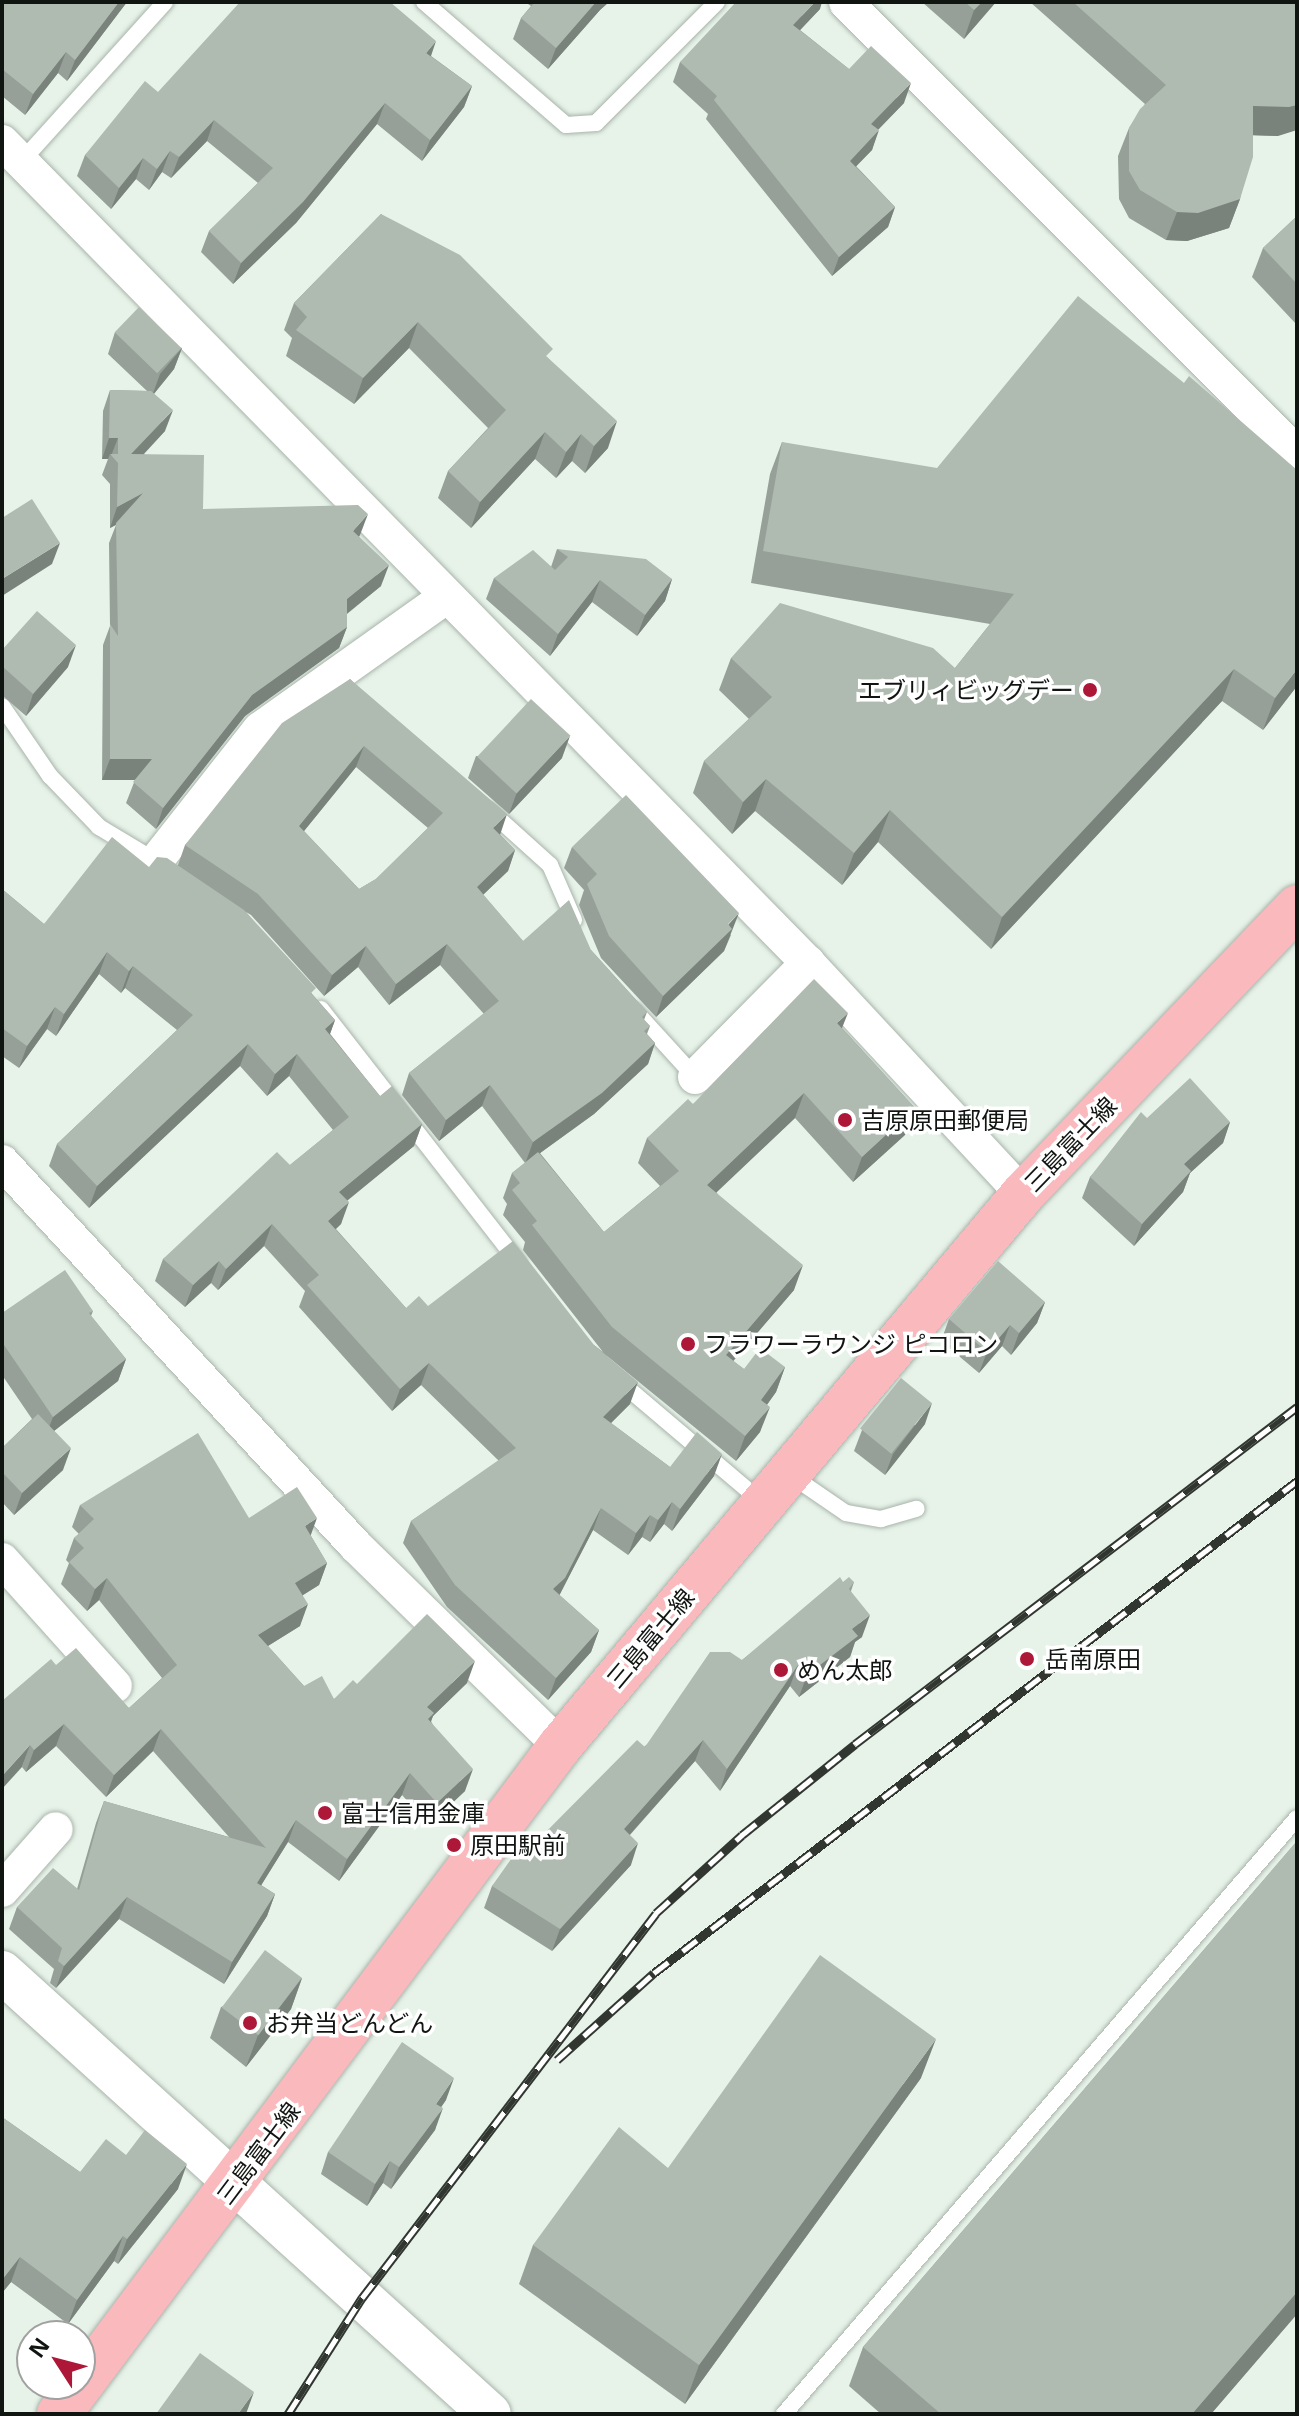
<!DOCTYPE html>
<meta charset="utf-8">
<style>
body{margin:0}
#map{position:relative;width:1299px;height:2416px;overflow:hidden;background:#e7f3e9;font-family:"Noto Sans","Noto Sans JP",sans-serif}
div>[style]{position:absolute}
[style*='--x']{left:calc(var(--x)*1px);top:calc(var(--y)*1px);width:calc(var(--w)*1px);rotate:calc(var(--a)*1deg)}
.roads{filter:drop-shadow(0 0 2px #a9b4ab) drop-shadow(0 0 2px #a9b4ab)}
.service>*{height:16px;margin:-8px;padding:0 8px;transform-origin:8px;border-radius:8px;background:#fff}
.minor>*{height:34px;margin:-17px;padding:0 17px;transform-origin:17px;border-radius:17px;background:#fff}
.tertiary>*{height:42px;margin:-21px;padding:0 21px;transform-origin:21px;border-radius:21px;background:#fff}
.primary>*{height:44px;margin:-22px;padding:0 22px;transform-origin:22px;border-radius:22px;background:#fab9bd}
.rail>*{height:9px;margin-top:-4.5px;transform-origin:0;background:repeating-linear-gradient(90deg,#fff 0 18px,#313631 0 36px);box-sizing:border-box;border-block:2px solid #313631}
.wall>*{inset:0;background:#96a098}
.shaded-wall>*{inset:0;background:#7a827c}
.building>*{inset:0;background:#afbab1;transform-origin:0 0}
.dots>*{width:22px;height:22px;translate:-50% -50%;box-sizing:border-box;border:4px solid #fff;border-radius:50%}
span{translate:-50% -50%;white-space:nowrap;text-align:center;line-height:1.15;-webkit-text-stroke:7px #fff;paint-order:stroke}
.poi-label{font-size:24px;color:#111511}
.right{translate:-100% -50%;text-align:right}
.left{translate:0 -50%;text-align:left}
.street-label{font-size:24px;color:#111511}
.frame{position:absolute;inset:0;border:4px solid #111511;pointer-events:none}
.north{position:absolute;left:16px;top:2320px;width:80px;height:80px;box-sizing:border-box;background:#fff;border:2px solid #a0a1a0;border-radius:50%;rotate:306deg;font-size:22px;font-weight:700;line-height:32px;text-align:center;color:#111511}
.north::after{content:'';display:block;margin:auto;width:28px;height:36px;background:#ad1839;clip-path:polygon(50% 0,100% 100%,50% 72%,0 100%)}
</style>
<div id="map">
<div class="roads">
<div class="service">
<i style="--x:424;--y:2;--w:188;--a:40.9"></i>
<i style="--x:566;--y:125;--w:30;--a:-4"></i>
<i style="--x:596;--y:123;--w:171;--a:-45"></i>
<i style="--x:21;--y:162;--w:215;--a:-48"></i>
<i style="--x:2;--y:706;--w:85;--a:55.6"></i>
<i style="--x:50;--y:776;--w:71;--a:46.1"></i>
<i style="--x:99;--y:827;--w:70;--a:31"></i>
<i style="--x:490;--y:811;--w:81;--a:42"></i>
<i style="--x:550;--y:865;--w:60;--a:66.4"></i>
<i style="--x:321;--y:1009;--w:321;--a:52.1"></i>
<i style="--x:635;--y:1011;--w:89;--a:47.7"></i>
<i style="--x:618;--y:1380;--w:189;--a:40.3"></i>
<i style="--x:789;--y:1474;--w:69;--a:34.4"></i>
<i style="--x:846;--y:1513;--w:36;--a:10"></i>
<i style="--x:881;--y:1519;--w:37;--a:-16"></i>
<i style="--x:784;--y:2414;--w:786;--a:-49.28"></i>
</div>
<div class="minor">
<i style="--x:846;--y:2;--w:639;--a:45.06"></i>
<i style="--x:2;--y:142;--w:1151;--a:45.53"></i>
<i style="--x:808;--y:963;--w:316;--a:47.1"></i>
<i style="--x:156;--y:861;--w:168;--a:-51.8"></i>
<i style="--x:260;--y:729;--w:228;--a:-35.4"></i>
<i style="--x:695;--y:1077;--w:161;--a:-45.3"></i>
<i style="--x:2;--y:1162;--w:522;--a:47.33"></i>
<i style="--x:356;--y:1546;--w:286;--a:44.4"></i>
<i style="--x:2;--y:1560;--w:169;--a:48.1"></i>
<i style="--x:2;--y:1890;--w:81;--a:-48.5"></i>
</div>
<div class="tertiary">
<i style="--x:2;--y:1972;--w:658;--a:42.17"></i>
</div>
<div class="primary">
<i style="--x:59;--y:2414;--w:835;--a:-53.13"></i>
<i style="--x:560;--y:1746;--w:720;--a:-50.01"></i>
<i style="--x:1023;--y:1194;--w:397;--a:-46.3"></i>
</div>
</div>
<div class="rail">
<i style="--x:557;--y:2060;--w:130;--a:-41.9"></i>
<i style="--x:654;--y:1973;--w:810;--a:-37.42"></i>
<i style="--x:288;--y:2414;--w:138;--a:-57.5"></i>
<i style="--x:362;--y:2298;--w:484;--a:-52.6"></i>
<i style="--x:656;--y:1913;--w:116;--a:-42.2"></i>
<i style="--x:742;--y:1835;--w:145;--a:-38.8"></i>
<i style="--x:855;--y:1744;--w:556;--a:-37.32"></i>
</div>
<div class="wall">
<i style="clip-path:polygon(2px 2px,127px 2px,67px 81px,58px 73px,25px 115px,2px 96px)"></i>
<i style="clip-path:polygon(529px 2px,609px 2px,600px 10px,548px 69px,513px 39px,521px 18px,531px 6px,528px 4px)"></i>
<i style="clip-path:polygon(922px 2px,996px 2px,964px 39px)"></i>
<i style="clip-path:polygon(1030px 2px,1297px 2px,1278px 136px,1253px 135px,1240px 199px,1229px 228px,1187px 241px,1166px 240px,1129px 218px,1119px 199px,1118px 156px,1129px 128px,1145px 104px)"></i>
<i style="clip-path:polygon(820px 9px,800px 30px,849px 69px,904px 103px,878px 130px,872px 150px,856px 166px,895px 207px,888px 227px,832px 276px,706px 119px,708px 114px,673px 82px,680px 62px)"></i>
<i style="clip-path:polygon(431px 56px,472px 86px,464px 107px,422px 161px,377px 124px,296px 223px,233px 284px,201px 252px,209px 231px,258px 183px,207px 141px,171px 178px,162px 172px,149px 190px,136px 179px,111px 209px,77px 176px,85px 155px,158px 92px)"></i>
<i style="clip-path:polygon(381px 214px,549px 359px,608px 448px,585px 473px,572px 461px,556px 478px,535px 459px,471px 528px,438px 498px,448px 471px,488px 428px,409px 348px,354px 404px,286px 356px,292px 338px,284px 330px,294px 303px)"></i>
<i style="clip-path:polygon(1297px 216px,1297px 325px,1252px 277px,1263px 248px)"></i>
<i style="clip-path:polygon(115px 332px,182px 348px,174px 369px,154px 394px,165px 431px,144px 454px,203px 509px,360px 535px,359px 536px,381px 586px,347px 614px,347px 627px,339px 648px,245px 716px,156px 829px,126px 803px,135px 780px,102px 780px,103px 645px,110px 626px,109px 543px,116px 525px,110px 528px,110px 484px,102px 475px,108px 459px,102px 459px,103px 411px,110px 390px,147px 391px,108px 354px)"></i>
<i style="clip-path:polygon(782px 442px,1297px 686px,1263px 730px,1222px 701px,991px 949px,878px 842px,842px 885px,755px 811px,732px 834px,693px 793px,704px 761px,749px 719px,719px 690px,731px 658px,955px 668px,990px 624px,751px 583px,770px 474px)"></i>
<i style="clip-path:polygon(557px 549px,672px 579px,665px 601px,637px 636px,592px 602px,550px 656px,486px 599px,494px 578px,551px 567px)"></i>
<i style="clip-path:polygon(2px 650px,68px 667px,26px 716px,2px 695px)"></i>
<i style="clip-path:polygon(evenodd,350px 679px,515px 850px,508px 871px,483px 895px,523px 941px,591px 950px,647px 1012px,644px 1020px,650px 1026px,647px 1034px,655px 1043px,648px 1064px,594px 1114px,540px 1153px,604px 1232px,660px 1186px,638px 1163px,647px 1138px,693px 1104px,842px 1028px,915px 1108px,906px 1134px,853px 1182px,795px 1118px,716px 1192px,794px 1290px,733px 1361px,744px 1369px,785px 1367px,776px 1392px,767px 1405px,760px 1432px,736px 1461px,607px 1356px,630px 1404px,611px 1423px,670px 1467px,714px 1476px,672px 1531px,664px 1524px,650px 1542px,642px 1537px,628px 1555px,593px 1530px,559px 1595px,599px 1630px,591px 1652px,548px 1700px,447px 1607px,403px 1543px,411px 1521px,499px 1461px,421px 1385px,392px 1411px,299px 1307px,305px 1291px,264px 1246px,218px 1290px,211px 1283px,185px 1307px,155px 1281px,163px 1259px,290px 1165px,333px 1130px,289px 1076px,267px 1096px,240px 1066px,89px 1208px,49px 1166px,57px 1144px,177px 1030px,125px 988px,121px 993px,99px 974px,56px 1036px,47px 1029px,19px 1068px,2px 1056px,2px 889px,44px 924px,149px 867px,178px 865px,185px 845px,350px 679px,356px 767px,428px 828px,376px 879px,359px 889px,304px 831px,356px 767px,350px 679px,246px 912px,251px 915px,324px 996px,358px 967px,389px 1005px,440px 965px,484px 1014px,409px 1073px,402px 1095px,439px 1141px,482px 1106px,525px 1163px,512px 1173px,503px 1198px,507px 1204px,503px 1215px,525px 1242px,523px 1250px,603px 1352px,594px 1345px,428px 1306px,406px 1308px,336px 1229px,341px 1224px,347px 1200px,414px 1146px,422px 1124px,380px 1096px,330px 1034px,335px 1020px,313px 995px,246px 912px)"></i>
<i style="clip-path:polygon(476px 756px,562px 758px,509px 814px,468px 778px)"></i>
<i style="clip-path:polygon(572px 847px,731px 935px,724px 951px,656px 1017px,601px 958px,579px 905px,584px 890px,564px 868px)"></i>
<i style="clip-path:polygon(1147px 1118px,1230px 1122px,1223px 1143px,1190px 1173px,1183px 1192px,1134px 1246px,1082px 1198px,1090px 1177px)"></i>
<i style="clip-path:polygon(1045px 1302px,1037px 1323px,1011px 1355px,1002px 1346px,979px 1373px,941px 1341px,949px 1319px)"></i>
<i style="clip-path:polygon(93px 1311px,91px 1316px,126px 1359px,118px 1381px,54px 1431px,63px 1470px,14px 1515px,2px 1502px,2px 1448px,32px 1419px,2px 1375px,2px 1313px)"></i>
<i style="clip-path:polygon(925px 1424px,885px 1475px,854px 1451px,862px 1430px)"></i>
<i style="clip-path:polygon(80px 1505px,249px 1518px,311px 1536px,327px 1563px,319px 1585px,303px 1595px,300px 1626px,268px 1646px,304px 1686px,334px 1699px,357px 1684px,467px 1683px,433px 1716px,431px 1721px,465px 1791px,429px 1825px,402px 1795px,339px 1881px,288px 1842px,261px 1885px,275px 1894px,267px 1916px,224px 1984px,119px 1919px,56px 1988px,50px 1983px,54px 1969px,9px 1929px,17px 1907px,77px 1889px,96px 1823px,104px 1801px,229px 1837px,153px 1751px,106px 1797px,56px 1746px,26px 1772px,22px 1767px,56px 1665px,129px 1708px,162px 1678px,99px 1600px,87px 1611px,61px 1584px,69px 1563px,66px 1560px,74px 1538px,79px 1534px,72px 1527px)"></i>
<i style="clip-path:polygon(843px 1582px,854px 1582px,851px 1591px,862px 1637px,855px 1642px,850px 1657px,799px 1697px,790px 1686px,720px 1791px,695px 1761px,630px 1835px,631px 1865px,552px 1951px,484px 1908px,492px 1886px,528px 1850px,742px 1660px)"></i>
<i style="clip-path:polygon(1297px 1841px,1297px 2314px,1211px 2414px,881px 2414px,849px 2386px,863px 2347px)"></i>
<i style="clip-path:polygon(302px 1978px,291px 2009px,246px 2067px,210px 2038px,221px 2007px)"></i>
<i style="clip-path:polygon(921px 2078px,685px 2404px,519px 2284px,533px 2245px,668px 2168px)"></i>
<i style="clip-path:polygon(446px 2100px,441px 2107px,435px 2130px,391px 2189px,383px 2183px,367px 2206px,321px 2174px,328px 2152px)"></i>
<i style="clip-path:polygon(2px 2117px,80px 2172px,126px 2155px,178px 2189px,118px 2264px,114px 2261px,68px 2324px,11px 2282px,2px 2293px)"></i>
</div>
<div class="shaded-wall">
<i style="clip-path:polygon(119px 2px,127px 2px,67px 81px,75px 60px)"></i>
<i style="clip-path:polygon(596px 2px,609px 2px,600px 10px,548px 69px,556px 48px)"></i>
<i style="clip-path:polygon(815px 2px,822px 2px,820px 9px,786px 45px,793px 25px)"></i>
<i style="clip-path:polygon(982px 2px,996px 2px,964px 39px,974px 10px)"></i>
<i style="clip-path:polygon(436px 41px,429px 62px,426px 53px)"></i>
<i style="clip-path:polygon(66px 52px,58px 73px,25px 115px,33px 94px)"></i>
<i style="clip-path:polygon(911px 83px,904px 103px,864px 144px,871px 124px)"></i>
<i style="clip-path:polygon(472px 86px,464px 107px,422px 161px,430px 140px)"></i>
<i style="clip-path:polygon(385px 103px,377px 124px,296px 223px,233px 284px,241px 263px)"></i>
<i style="clip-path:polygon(1297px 105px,1297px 130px,1278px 136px,1242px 135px,1253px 106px)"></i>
<i style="clip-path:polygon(214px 120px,207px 141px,171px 178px,179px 157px)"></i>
<i style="clip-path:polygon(879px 130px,872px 150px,843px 180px,850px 161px)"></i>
<i style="clip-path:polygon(170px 151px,162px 172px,149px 190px,157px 169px)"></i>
<i style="clip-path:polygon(143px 158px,136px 179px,111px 209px,119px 188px)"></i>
<i style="clip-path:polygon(1240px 199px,1229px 228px,1187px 241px,1166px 240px,1177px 212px)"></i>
<i style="clip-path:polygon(895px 207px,888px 227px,832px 276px,839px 257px)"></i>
<i style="clip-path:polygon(418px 322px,409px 348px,354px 404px,363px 378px)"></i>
<i style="clip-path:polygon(182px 348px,174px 369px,152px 396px,160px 374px)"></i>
<i style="clip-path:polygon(173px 410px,165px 431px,124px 475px,131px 454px)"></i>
<i style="clip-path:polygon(617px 421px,608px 448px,585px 473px,594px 446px)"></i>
<i style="clip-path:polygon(545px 432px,535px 459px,471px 528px,480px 502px)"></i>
<i style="clip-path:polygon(581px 434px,572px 461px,556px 478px,566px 452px)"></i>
<i style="clip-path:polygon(109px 438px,118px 438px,111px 456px,110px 454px,108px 459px,102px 459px)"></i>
<i style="clip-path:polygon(143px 493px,135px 514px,110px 528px,117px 507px)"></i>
<i style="clip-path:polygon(368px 514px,360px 535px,346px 552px,353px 531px)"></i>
<i style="clip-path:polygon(60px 543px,52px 564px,2px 596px,2px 579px)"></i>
<i style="clip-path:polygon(389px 565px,381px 586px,339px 620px,347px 599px)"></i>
<i style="clip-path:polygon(672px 579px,665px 601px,637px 636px,645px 615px)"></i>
<i style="clip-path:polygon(600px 580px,592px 602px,550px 656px,558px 634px)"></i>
<i style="clip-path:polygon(347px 627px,339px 648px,245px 716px,156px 829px,163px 808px,252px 695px)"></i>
<i style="clip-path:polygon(76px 645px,68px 667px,26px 716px,33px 694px)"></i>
<i style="clip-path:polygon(1234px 669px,1222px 701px,991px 949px,1002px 917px)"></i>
<i style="clip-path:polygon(1297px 669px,1297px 686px,1263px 730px,1275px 698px)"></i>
<i style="clip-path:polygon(570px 736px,562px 758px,509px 814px,517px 792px)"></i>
<i style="clip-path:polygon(364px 746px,356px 767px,291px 847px,299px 826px)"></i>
<i style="clip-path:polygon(110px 759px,152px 759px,145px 780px,102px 780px)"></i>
<i style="clip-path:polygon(766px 779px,755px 811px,732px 834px,743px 802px)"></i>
<i style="clip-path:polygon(890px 810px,878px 842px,842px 885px,854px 853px)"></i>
<i style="clip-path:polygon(507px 814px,500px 835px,493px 828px)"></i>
<i style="clip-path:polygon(515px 850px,508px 871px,469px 908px,477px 887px)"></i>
<i style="clip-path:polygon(739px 913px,724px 951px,656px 1017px,663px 996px)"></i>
<i style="clip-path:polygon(447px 944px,440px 965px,389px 1005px,396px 984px)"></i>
<i style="clip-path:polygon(366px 946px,358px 967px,324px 996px,332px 975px)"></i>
<i style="clip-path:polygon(107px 952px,99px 974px,56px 1036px,64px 1014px)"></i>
<i style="clip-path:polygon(133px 966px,125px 988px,121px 993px,129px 971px)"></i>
<i style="clip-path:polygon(55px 1007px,47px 1029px,19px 1068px,27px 1046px)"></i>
<i style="clip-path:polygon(848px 1013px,838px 1038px,837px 1023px)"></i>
<i style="clip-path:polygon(335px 1020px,327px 1042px,325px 1029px)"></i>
<i style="clip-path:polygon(655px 1043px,648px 1064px,594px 1114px,525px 1164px,533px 1142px)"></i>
<i style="clip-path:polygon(248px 1044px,240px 1066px,89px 1208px,97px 1186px)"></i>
<i style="clip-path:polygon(297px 1054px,289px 1076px,267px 1096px,275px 1074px)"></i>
<i style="clip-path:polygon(490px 1085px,482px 1106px,439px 1141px,446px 1120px)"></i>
<i style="clip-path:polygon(804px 1093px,795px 1118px,698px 1210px,707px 1185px)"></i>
<i style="clip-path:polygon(915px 1108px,906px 1134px,853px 1182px,862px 1157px)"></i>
<i style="clip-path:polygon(1230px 1122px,1223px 1143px,1190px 1173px,1183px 1192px,1134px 1246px,1142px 1224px,1184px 1164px)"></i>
<i style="clip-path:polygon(422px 1124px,414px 1146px,331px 1214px,339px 1192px)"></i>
<i style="clip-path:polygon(349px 1202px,341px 1224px,320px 1243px,328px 1221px)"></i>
<i style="clip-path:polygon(272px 1224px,264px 1246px,218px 1290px,226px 1269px)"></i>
<i style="clip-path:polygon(219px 1261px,211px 1283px,185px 1307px,193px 1285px)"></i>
<i style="clip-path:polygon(803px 1265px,794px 1290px,717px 1380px,726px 1355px)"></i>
<i style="clip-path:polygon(1045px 1302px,1037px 1323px,1011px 1355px,1019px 1333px)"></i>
<i style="clip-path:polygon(1010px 1325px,1002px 1346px,979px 1373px,987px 1352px)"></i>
<i style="clip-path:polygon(126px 1359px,118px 1381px,45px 1438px,53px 1417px)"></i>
<i style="clip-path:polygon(429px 1363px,421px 1385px,392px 1411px,400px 1389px)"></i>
<i style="clip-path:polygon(785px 1367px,776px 1392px,752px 1425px,761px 1400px)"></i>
<i style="clip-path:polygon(638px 1382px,630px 1404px,595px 1439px,603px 1417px)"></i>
<i style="clip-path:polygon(932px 1403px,925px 1424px,885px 1475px,893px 1454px)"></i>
<i style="clip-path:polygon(770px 1407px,760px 1432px,736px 1461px,745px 1436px)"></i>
<i style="clip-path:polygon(71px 1448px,63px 1470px,14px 1515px,22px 1493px)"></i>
<i style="clip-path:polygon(722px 1454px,714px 1476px,672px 1531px,680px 1509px)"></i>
<i style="clip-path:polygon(672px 1502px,664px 1524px,650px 1542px,658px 1520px)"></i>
<i style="clip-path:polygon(601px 1508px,593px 1530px,557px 1600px,553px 1589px)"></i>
<i style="clip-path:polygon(650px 1515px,642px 1537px,628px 1555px,636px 1533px)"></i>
<i style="clip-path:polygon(317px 1518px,309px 1540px,305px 1526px)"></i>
<i style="clip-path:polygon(327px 1563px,319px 1585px,287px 1605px,295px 1583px)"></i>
<i style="clip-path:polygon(107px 1578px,99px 1600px,87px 1611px,95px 1589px)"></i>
<i style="clip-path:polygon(308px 1604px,300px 1626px,250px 1657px,258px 1635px)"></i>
<i style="clip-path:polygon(870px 1615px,862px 1637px,855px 1642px,850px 1657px,799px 1697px,807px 1675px,852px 1629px)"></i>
<i style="clip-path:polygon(599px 1630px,591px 1652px,548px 1700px,556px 1678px)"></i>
<i style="clip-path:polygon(475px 1661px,467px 1683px,433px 1716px,426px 1735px,427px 1707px)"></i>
<i style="clip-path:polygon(798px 1665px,790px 1686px,720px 1791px,727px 1769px)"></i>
<i style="clip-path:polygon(64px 1724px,56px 1746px,26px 1772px,34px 1750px)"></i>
<i style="clip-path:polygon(161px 1729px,153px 1751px,106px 1797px,114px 1775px)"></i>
<i style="clip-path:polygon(703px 1740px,695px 1761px,616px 1850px,624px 1829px)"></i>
<i style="clip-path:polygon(30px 1745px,22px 1767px,2px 1789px,2px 1776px)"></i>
<i style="clip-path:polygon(473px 1769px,465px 1791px,429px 1825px,437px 1803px)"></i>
<i style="clip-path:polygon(410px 1773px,402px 1795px,339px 1881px,347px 1859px)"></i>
<i style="clip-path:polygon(296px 1820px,288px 1842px,249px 1905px,257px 1883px)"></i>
<i style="clip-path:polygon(638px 1843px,631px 1865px,552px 1951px,560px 1929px)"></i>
<i style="clip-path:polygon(275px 1894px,267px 1916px,224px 1984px,232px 1962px)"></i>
<i style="clip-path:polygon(127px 1897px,119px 1919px,56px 1988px,64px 1966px)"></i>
<i style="clip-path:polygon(302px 1978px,291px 2009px,246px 2067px,258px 2035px)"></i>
<i style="clip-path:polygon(936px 2039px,921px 2078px,685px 2404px,699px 2365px)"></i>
<i style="clip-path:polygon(454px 2078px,446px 2100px,428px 2126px,436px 2104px)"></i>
<i style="clip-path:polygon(443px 2108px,435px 2130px,391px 2189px,399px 2167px)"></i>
<i style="clip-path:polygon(390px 2161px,383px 2183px,367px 2206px,375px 2184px)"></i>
<i style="clip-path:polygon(187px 2164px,178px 2189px,118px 2264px,127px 2239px)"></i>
<i style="clip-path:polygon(123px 2236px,114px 2261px,68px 2324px,77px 2300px)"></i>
<i style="clip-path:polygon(20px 2257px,11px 2282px,2px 2293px,2px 2280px)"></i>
<i style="clip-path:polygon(1297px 2292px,1297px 2314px,1211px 2414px,1192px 2414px)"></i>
<i style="clip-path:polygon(254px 2392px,246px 2414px,238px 2414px)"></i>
</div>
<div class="building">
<i style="clip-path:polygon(2px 2px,119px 2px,75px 60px,66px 52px,33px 94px,2px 69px)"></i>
<i style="clip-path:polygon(240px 2px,390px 2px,436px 41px,426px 53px,472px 86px,430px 140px,385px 103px,303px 202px,241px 263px,209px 231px,273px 168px,214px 120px,179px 157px,170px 151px,157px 169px,143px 158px,119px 188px,85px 155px,145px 81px,158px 92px)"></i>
<i style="clip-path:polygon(535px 2px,596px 2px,556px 48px,521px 18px)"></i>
<i style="clip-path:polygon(736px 2px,815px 2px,793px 25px,849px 69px,871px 46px,911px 83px,871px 124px,879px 130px,850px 161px,895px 207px,839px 257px,714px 100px,717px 96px,680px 62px)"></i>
<i style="clip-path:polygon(965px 2px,982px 2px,974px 10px)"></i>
<i style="clip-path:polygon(1073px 2px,1297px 2px,1297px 105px,1289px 107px,1253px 106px,1253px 157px,1240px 199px,1198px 213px,1177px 212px,1140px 190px,1129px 171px,1129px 128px,1140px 109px,1166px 85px)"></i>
<i style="clip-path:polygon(381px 214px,460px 255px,553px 349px,546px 356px,617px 421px,594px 446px,581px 434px,566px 452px,545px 432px,480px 502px,448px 471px,506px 410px,418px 322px,363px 378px,296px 330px,307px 317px,294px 303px)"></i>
<i style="clip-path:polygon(1297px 216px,1297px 284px,1263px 248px)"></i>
<i style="clip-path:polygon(1078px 296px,1184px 383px,1189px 376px,1297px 470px,1297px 669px,1275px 698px,1234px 669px,1002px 917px,890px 810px,854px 853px,766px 779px,743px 802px,704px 761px,772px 697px,731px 658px,780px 603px,933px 648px,955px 668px,1014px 594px,763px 551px,782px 442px,937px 468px)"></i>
<i style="left:139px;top:307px;width:59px;height:35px;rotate:44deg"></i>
<i style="clip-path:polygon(110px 390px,151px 391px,173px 410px,131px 454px,204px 455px,203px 509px,358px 505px,368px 514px,353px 531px,389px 565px,347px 599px,347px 627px,252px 695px,163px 808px,133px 782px,152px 759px,110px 759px,110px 624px,118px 636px,116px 523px,143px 493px,117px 507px,118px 463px,110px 454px,118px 454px,118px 438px,109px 438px)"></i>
<i style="clip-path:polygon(32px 499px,60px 543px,2px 579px,2px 518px)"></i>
<i style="clip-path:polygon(557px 549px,646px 559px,672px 579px,645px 615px,600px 580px,558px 634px,494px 578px,533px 550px,555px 570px,568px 557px)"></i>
<i style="clip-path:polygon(37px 611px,76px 645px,33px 694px,2px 666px,2px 650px)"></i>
<i style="clip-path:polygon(evenodd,350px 679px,507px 814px,493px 828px,515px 850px,477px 887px,523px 941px,569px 900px,591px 950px,647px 1012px,642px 1017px,650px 1026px,644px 1031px,655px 1043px,602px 1093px,533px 1142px,490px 1085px,446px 1120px,409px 1073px,499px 1001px,447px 944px,396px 984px,366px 946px,332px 975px,258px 894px,185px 845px,282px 723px,350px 679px,364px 746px,443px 813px,376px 879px,359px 889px,299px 826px,364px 746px)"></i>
<i style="left:531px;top:699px;width:54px;height:79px;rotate:43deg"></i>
<i style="clip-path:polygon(626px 795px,739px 913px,728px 924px,732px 929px,663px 996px,609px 936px,587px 884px,597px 874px,572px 847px)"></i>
<i style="clip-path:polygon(112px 837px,149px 867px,157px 857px,167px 858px,244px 910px,316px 988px,311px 993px,335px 1020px,325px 1029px,380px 1096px,392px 1086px,422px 1124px,339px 1192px,349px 1202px,328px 1221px,406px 1308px,419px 1296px,428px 1306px,513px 1241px,594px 1345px,638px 1382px,603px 1417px,670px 1467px,697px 1432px,722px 1454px,680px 1509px,672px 1502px,658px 1520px,650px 1515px,636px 1533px,601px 1508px,565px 1578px,553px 1589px,599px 1630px,556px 1678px,455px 1585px,411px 1521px,516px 1448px,429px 1363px,400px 1389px,307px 1285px,319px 1275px,272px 1224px,226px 1269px,219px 1261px,193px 1285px,163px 1259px,277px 1152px,290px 1165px,349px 1117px,297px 1054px,275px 1074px,248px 1044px,97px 1186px,57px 1144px,193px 1015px,133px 966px,129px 971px,107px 952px,64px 1014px,55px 1007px,27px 1046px,2px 1028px,2px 889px,44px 924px)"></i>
<i style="clip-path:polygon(814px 979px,848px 1013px,837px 1023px,915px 1108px,862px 1157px,804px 1093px,707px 1185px,803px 1265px,726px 1355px,744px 1369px,760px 1348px,785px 1367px,761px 1400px,770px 1407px,745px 1436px,612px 1327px,532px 1225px,537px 1221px,512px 1190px,520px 1183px,512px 1173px,538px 1152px,604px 1232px,679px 1171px,647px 1138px,688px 1099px,693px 1104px)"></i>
<i style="clip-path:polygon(1190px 1078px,1230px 1122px,1184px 1164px,1191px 1171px,1142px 1224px,1090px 1177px,1141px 1112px,1147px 1118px)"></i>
<i style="clip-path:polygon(998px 1261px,1045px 1302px,1019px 1333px,1010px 1325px,987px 1352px,949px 1319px)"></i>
<i style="clip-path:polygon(65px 1270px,93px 1311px,89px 1313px,126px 1359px,53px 1417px,2px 1342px,2px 1313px)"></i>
<i style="left:901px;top:1378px;width:40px;height:65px;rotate:39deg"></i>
<i style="clip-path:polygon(38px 1414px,71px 1448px,22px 1493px,2px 1472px,2px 1448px)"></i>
<i style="clip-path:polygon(198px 1433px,249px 1518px,297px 1487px,317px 1518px,305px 1526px,327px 1563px,295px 1583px,308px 1604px,258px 1635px,304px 1686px,322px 1676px,334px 1699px,353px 1680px,357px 1684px,427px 1614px,475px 1661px,427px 1707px,434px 1713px,428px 1719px,473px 1769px,437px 1803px,410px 1773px,347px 1859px,296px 1820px,257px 1883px,275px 1894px,232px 1962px,127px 1897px,64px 1966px,58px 1961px,62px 1948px,17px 1907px,53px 1868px,79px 1890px,104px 1801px,266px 1848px,161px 1729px,114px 1775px,64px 1724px,34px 1750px,30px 1745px,2px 1776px,2px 1701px,51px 1659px,56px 1665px,76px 1648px,129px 1708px,177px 1665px,107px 1578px,95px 1589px,69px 1562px,84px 1548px,74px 1538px,94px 1519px,80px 1505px)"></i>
<i style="clip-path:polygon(840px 1577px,843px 1582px,849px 1577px,854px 1582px,849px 1589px,870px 1615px,852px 1629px,858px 1636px,807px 1675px,798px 1665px,727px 1769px,703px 1740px,624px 1829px,638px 1843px,560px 1929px,492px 1886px,521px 1845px,528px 1850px,637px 1740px,645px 1747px,710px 1652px,730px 1652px,742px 1660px)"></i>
<i style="clip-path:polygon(1297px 1841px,1297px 2292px,1192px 2414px,941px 2414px,863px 2347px)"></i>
<i style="left:265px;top:1950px;width:46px;height:72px;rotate:37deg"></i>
<i style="clip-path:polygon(820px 1955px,936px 2039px,699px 2365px,533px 2245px,619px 2127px,668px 2168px)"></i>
<i style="clip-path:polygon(402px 2042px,454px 2078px,436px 2104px,443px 2108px,399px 2167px,390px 2161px,375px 2184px,328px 2152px)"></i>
<i style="clip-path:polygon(2px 2117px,80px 2172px,106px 2139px,126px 2155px,145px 2130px,187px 2164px,127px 2239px,123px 2236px,77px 2300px,20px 2257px,2px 2280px)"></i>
<i style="clip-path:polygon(200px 2353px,254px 2392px,238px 2414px,156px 2414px)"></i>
</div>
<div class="dots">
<i style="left:1090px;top:690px;background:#ad1839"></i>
<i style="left:845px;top:1120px;background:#ad1839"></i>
<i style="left:688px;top:1344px;background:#ad1839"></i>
<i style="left:1027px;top:1659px;background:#ad1839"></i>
<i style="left:781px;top:1670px;background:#ad1839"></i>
<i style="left:325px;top:1813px;background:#ad1839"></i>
<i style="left:454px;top:1845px;background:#ad1839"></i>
<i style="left:250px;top:2023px;background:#ad1839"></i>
</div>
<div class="poi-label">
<span class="right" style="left:1074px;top:690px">エブリィビッグデー</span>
<span class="left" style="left:861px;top:1120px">吉原原田郵便局</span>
<span class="left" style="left:704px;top:1344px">フラワーラウンジ ピコロン</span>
<span class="left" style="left:1045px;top:1659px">岳南原田</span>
<span class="left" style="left:797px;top:1670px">めん太郎</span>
<span class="left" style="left:341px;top:1813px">富士信用金庫</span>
<span class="left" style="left:470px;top:1845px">原田駅前</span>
<span class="left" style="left:266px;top:2023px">お弁当どんどん</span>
</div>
<div class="street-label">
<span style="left:1070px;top:1144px;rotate:-46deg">三島富士線</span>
<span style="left:650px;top:1638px;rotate:-50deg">三島富士線</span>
<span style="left:258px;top:2153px;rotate:-53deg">三島富士線</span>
</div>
<div class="frame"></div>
<div class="north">N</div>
</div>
